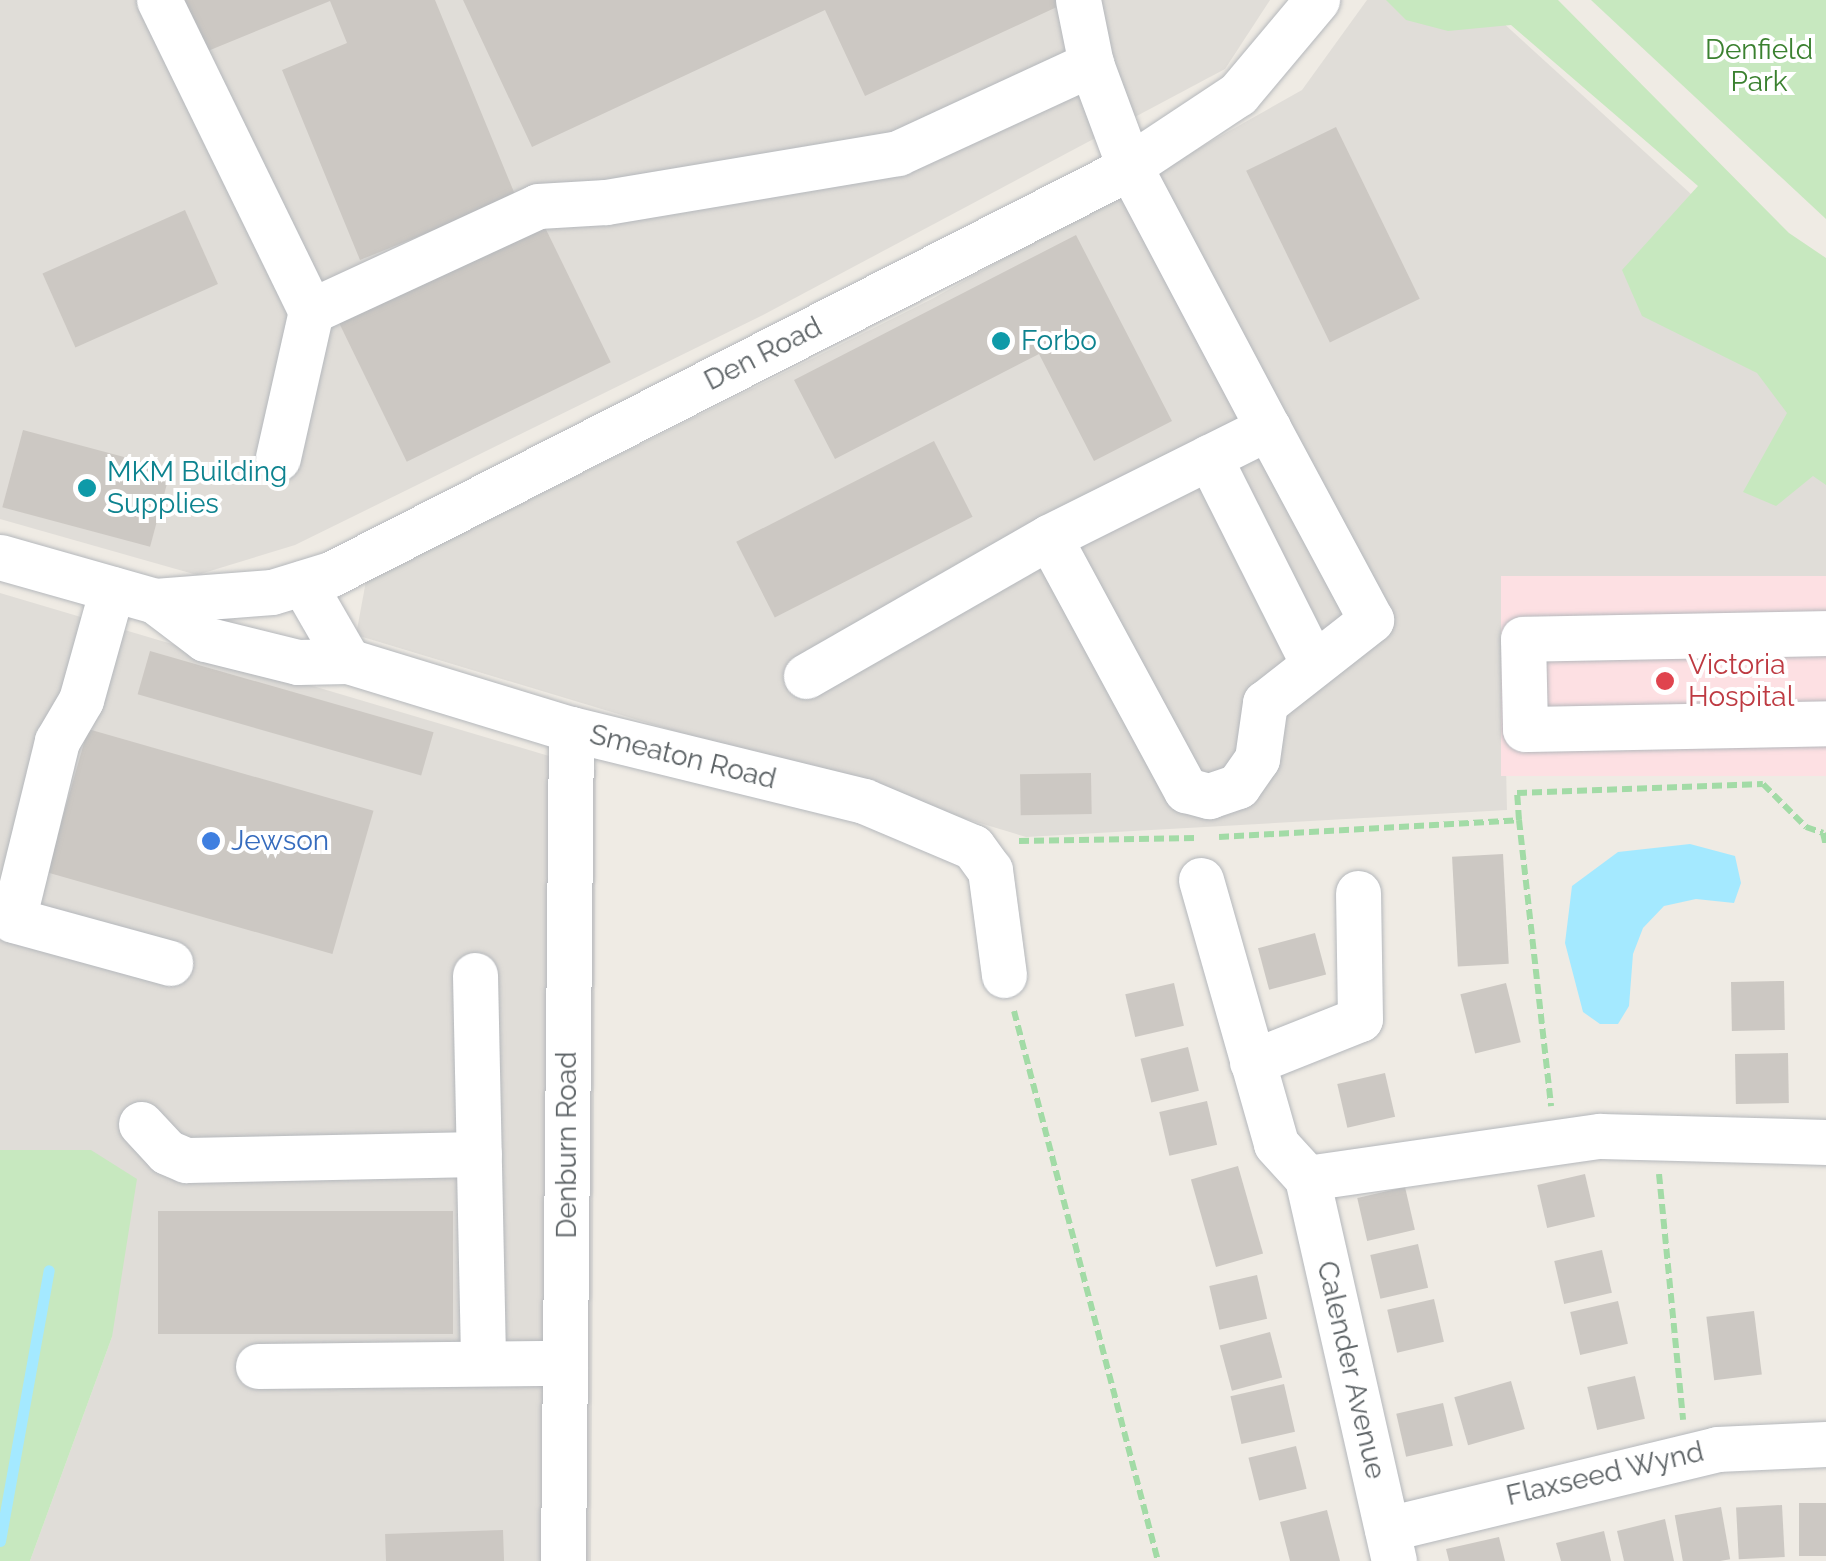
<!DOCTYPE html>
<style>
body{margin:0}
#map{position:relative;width:1826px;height:1561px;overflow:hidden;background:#efebe4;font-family:Raleway,sans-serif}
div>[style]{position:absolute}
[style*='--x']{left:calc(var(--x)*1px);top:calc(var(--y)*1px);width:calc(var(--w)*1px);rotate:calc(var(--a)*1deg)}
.industrial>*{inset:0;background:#e0ddd8}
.medical>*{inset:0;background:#fde0e3;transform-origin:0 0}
.green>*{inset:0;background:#c7e8bf}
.water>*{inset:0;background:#a4e9ff}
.stream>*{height:11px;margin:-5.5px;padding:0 5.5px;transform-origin:5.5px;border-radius:5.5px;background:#a4e9ff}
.building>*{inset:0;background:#ccc8c3;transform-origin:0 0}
.path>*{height:6px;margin-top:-3px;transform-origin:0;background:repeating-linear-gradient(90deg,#a2dba6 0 10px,transparent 0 15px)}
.roads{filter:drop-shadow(0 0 2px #b5b8bc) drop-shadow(0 0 2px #b5b8bc)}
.minor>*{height:45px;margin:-22.5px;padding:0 22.5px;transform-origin:22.5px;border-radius:22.5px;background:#fff}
.dots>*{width:28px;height:28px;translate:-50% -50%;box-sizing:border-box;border:5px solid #fff;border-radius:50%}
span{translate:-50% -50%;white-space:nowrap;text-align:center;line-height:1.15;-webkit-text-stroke:8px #fff;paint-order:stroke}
.park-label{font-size:28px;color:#3b8130}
.culture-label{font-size:28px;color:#0d838f}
.left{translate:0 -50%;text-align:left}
.street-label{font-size:28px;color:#5c6265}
.health-label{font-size:28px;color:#be3a42}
.shop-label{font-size:28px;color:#366cbe}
</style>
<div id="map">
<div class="industrial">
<i style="clip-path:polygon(0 0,1270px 0,1225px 69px,763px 315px,295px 545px,197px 575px,0 519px)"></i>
<i style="clip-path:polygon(1367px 0,1478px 0,1826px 317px,1826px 576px,1502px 586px,1507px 810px,1026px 837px,356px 635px,366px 581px,932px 299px,1302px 90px)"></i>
<i style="clip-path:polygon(0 593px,596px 770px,591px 1561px,30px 1561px,112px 1337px,91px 1150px,0 1150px)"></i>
</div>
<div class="medical">
<i style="left:1826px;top:576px;width:200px;height:325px;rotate:90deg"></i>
</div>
<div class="green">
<i style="clip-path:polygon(1386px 0,1558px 0,1789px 233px,1826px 258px,1826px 485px,1813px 476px,1776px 506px,1743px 492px,1787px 413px,1757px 373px,1642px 316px,1622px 270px,1698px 186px,1511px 25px,1448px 31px,1406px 20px)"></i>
<i style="clip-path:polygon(1591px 0,1826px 0,1826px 219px)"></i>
<i style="clip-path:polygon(0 1150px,91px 1150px,137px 1179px,112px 1337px,30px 1561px,0 1561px)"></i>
</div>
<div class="water">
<i style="clip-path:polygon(1690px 844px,1735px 856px,1741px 883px,1734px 903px,1696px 899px,1664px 906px,1643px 928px,1633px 954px,1629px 1006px,1618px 1024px,1600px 1024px,1583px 1012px,1565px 943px,1572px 886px,1618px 852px)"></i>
</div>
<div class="stream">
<i style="--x:0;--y:1541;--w:275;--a:-79.8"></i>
</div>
<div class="building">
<i style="clip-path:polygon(176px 0,435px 0,516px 197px,360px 260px,282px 70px,347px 43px,330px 1px,198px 55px)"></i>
<i style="clip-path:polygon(463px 0,1057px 0,1059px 6px,865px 96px,825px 10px,532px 147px)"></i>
<i style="left:1336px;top:127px;width:191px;height:100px;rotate:64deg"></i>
<i style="left:185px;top:210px;width:81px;height:156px;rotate:66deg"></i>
<i style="left:538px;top:213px;width:166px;height:227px;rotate:64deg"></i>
<i style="clip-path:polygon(1076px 235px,1172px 421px,1094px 461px,1039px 354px,835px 459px,794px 380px)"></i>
<i style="left:23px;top:430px;width:153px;height:80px;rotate:15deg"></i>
<i style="left:934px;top:441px;width:85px;height:222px;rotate:63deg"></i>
<i style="left:150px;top:651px;width:295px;height:45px;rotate:16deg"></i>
<i style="left:88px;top:729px;width:297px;height:149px;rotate:16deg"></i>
<i style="left:1091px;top:773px;width:41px;height:71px;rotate:89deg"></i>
<i style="left:1503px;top:854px;width:110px;height:51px;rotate:87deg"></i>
<i style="left:1315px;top:933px;width:43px;height:59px;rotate:75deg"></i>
<i style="left:1784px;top:981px;width:49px;height:53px;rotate:89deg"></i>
<i style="left:1174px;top:983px;width:44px;height:50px;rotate:77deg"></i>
<i style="left:1506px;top:983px;width:61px;height:47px;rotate:76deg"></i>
<i style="left:1188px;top:1047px;width:45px;height:49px;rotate:76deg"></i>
<i style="left:1788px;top:1053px;width:50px;height:53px;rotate:89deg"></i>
<i style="left:1385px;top:1073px;width:45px;height:49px;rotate:77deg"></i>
<i style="left:1207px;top:1101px;width:45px;height:49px;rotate:77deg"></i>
<i style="left:1238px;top:1166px;width:91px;height:49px;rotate:74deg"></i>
<i style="left:1585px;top:1174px;width:44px;height:49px;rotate:77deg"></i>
<i style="left:1405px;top:1187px;width:44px;height:49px;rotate:77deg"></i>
<i style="left:453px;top:1211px;width:123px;height:295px;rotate:90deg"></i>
<i style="left:1418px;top:1244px;width:45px;height:49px;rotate:77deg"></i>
<i style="left:1602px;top:1250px;width:44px;height:49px;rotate:77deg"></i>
<i style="left:1257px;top:1275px;width:45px;height:49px;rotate:77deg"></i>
<i style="left:1434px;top:1299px;width:44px;height:48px;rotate:77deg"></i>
<i style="left:1618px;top:1301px;width:44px;height:49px;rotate:77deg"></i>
<i style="left:1754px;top:1311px;width:64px;height:48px;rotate:83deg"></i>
<i style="left:1270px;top:1332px;width:47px;height:52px;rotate:75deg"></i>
<i style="left:1635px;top:1376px;width:44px;height:49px;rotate:77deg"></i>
<i style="left:1511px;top:1381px;width:50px;height:59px;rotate:74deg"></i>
<i style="left:1284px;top:1384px;width:49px;height:55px;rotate:77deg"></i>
<i style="left:1443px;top:1403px;width:44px;height:48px;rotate:77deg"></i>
<i style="left:1296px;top:1446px;width:44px;height:49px;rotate:76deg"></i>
<i style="left:1826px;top:1503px;width:53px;height:27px;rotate:90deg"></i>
<i style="left:1782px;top:1505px;width:52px;height:46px;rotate:87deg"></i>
<i style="left:1721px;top:1507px;width:53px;height:47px;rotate:80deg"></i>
<i style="clip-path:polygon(1327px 1510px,1340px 1561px,1290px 1561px,1280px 1522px)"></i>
<i style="clip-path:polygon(1665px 1519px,1674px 1561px,1624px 1561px,1617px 1531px)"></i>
<i style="left:503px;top:1530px;width:31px;height:118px;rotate:88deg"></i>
<i style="clip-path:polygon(1604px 1531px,1611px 1561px,1561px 1561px,1556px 1543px)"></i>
<i style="clip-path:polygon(1499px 1537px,1505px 1561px,1449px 1561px,1446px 1549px)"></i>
</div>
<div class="path">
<i style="--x:1519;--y:820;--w:288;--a:83.6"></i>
<i style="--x:1219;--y:837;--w:300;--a:-3.2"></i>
<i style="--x:1519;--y:820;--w:27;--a:-94"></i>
<i style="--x:1517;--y:793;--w:246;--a:-2.1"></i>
<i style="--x:1763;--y:784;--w:61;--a:45"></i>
<i style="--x:1806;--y:827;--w:18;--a:19"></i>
<i style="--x:1823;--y:833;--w:13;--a:77"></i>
<i style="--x:1019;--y:841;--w:177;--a:-1"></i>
<i style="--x:1014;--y:1011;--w:569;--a:75.33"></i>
<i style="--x:1659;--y:1174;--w:247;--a:84.4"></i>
</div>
<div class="roads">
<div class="minor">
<i style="--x:159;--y:0;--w:346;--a:64"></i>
<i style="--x:311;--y:311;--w:151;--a:102.7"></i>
<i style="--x:311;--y:311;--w:250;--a:-24.8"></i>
<i style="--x:538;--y:206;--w:68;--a:-3.4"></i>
<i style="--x:606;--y:202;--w:296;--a:-9.5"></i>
<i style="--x:898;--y:153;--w:213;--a:-24.8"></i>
<i style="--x:1209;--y:457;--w:229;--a:63.3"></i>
<i style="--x:1049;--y:537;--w:288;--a:61.6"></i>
<i style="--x:1186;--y:790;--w:24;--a:15"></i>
<i style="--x:1209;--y:796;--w:31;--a:-19"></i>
<i style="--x:1238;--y:786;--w:33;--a:-55"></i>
<i style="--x:1257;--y:759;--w:57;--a:-81.9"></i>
<i style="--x:1265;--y:703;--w:135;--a:-38.1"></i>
<i style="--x:1371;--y:620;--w:218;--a:-118.2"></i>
<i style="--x:0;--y:557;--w:161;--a:15.8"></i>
<i style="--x:155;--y:601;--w:117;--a:-4.4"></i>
<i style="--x:272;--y:592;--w:62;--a:-17"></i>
<i style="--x:331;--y:574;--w:882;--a:-26.97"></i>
<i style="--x:1117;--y:174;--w:145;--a:-33.5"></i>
<i style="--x:1238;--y:94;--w:123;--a:-50"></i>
<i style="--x:303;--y:583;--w:90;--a:60"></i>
<i style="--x:348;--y:661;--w:233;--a:17"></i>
<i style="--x:571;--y:729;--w:302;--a:13.8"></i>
<i style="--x:864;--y:801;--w:118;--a:22.9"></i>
<i style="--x:973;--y:847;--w:29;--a:54"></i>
<i style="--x:990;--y:870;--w:106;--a:82.4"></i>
<i style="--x:112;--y:589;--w:115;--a:105.6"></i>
<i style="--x:81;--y:700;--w:48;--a:120.3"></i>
<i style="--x:57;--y:741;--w:184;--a:103.8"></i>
<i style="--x:13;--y:920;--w:163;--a:15.3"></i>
<i style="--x:155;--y:601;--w:63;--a:37.2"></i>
<i style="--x:205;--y:639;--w:96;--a:13.9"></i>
<i style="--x:298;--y:662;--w:50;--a:-1.1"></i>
<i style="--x:1826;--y:633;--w:303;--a:178.9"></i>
<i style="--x:1523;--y:639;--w:90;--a:88.7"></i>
<i style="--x:1525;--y:729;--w:301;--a:-1.1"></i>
<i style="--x:806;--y:676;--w:280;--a:-29.8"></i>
<i style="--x:1049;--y:537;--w:245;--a:-26.5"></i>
<i style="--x:1268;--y:428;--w:297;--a:-117.9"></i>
<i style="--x:1129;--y:166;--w:109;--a:-110.4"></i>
<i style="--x:1091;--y:64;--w:65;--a:-101.5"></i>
<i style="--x:1201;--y:880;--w:274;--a:74.1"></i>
<i style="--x:1276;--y:1144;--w:46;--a:47.6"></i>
<i style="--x:1307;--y:1178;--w:393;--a:77.2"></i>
<i style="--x:475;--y:975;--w:388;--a:88.8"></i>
<i style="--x:1252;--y:1062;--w:116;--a:-21.7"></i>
<i style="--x:1360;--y:1019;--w:126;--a:-90.9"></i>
<i style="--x:141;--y:1124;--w:38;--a:47"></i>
<i style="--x:167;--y:1152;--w:21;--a:23"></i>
<i style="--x:186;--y:1160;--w:293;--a:-1.2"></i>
<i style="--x:1307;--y:1178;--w:296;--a:-8.2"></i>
<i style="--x:1600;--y:1136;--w:226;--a:1.5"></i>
<i style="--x:258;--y:1366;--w:307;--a:-0.6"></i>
<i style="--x:1387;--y:1529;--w:340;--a:-13.6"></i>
<i style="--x:1717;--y:1449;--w:109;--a:-2.6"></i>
<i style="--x:563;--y:1561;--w:832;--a:-89.45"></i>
</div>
</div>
<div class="dots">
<i style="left:1001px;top:341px;background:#0f9aa8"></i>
<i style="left:87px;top:488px;background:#0f9aa8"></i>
<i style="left:1665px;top:681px;background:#e0444e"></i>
<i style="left:211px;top:841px;background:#3f7fe0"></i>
</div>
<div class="park-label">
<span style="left:1759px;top:66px">Denfield<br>Park</span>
</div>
<div class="culture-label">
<span class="left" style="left:1021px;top:341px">Forbo</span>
<span class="left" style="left:107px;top:488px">MKM Building<br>Supplies</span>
</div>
<div class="street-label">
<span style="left:763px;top:354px;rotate:-27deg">Den Road</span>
<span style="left:683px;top:757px;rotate:14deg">Smeaton Road</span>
<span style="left:567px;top:1145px;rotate:-90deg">Denburn Road</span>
<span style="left:1351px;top:1370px;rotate:77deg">Calender Avenue</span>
<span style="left:1605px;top:1474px;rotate:-13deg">Flaxseed Wynd</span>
</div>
<div class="health-label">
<span class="left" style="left:1688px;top:681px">Victoria<br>Hospital</span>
</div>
<div class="shop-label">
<span class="left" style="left:231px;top:841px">Jewson</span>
</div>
</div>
